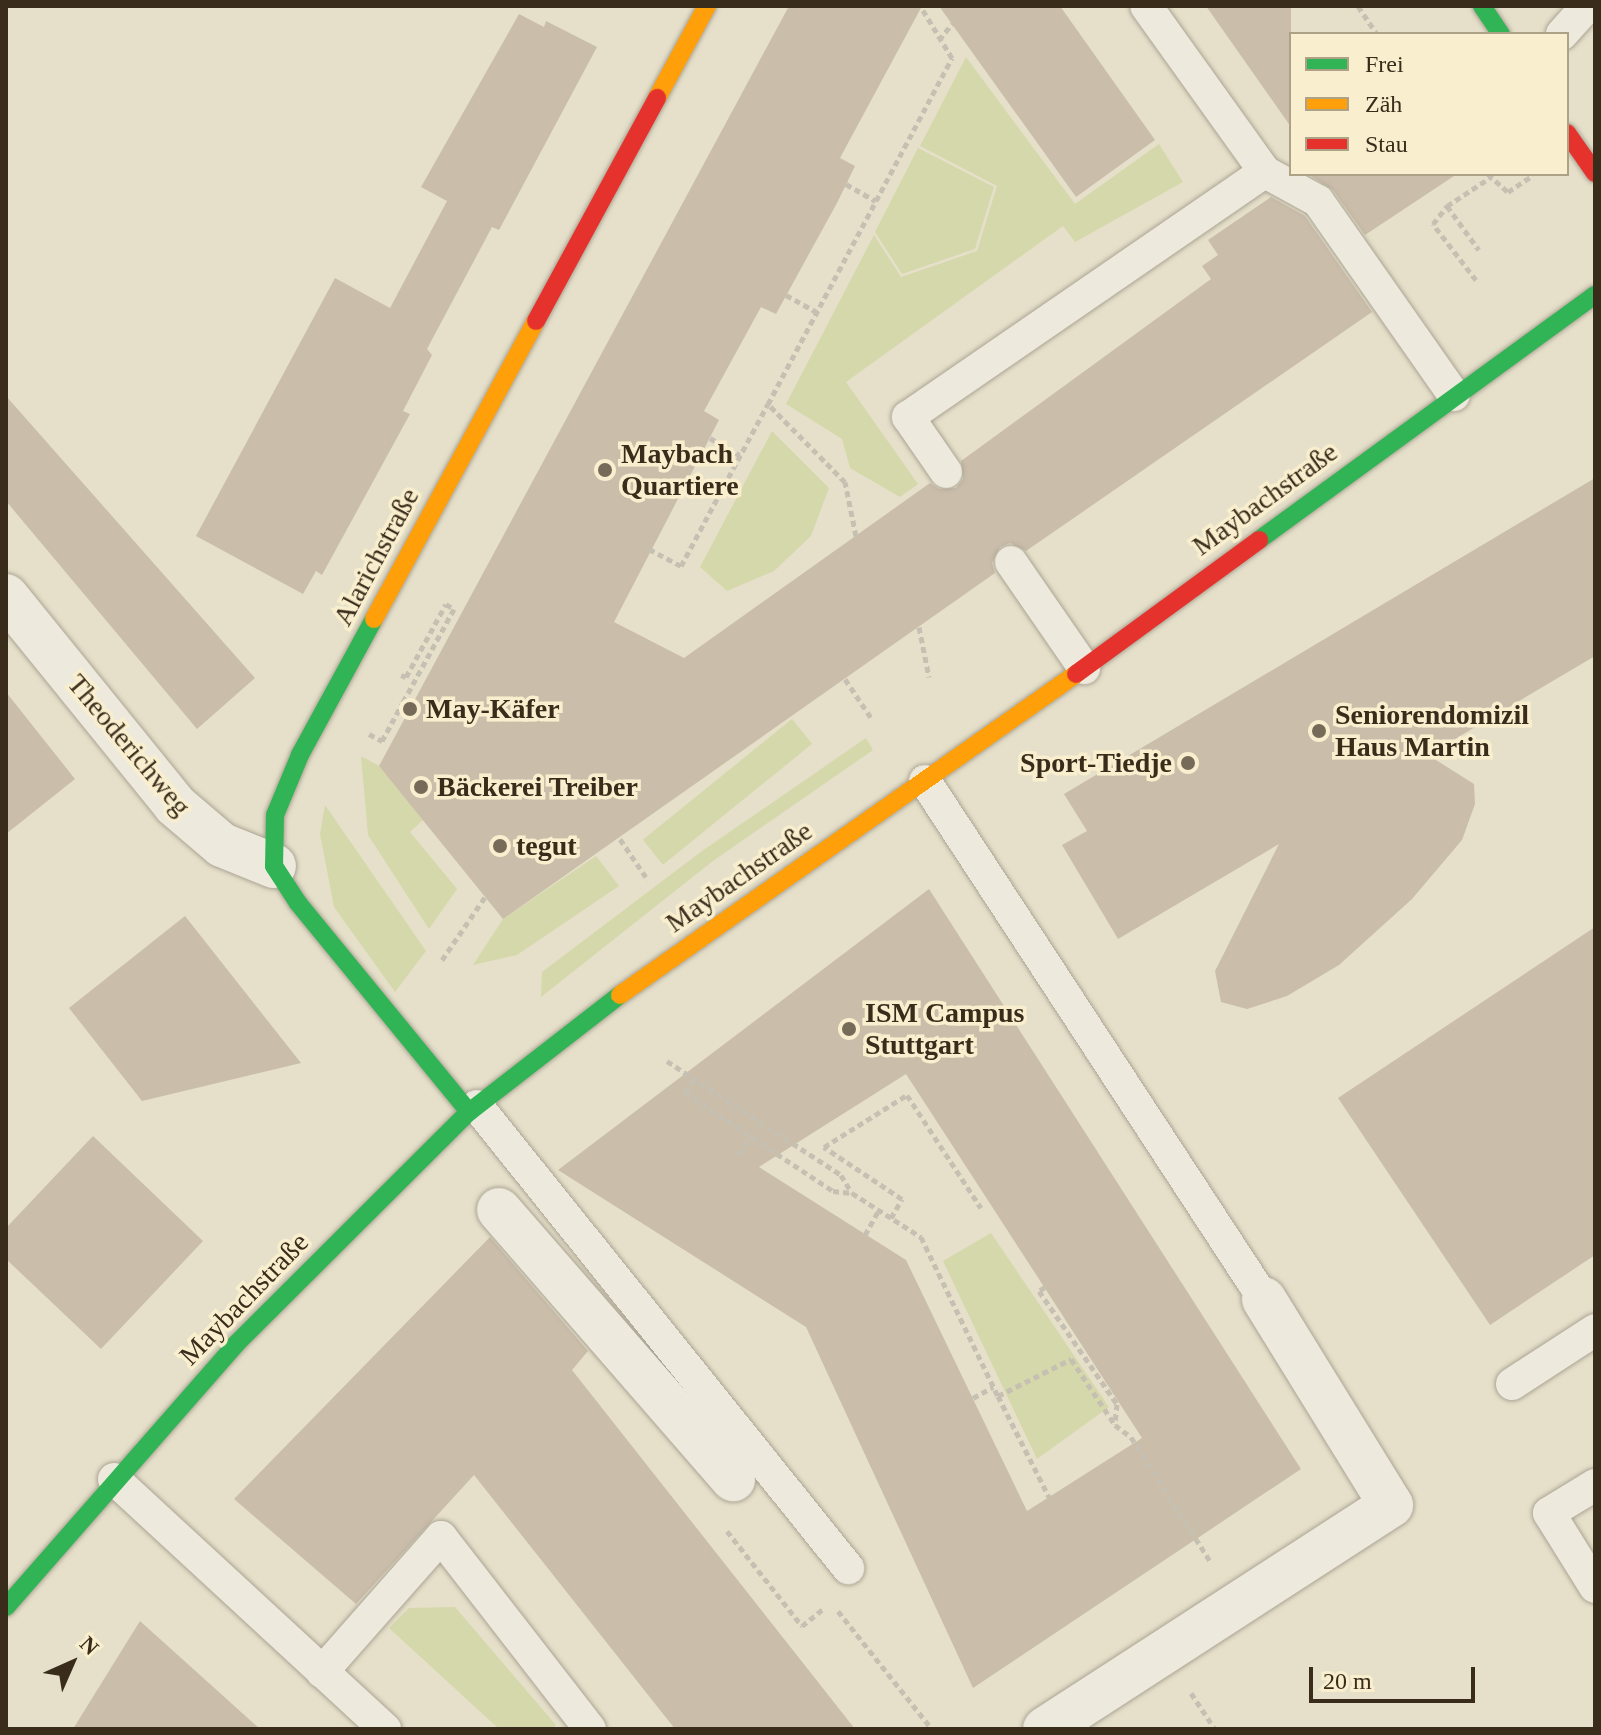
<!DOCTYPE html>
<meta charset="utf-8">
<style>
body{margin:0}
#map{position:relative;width:1601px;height:1735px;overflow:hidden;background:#e6e0ca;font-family:"Times New Roman",serif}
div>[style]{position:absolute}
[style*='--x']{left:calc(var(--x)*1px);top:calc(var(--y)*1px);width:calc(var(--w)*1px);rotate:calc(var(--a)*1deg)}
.green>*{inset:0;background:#d4d8ab;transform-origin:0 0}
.building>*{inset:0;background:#cabdaa}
.path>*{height:5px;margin-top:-2.5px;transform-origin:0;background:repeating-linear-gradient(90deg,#c6c0b3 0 6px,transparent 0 10px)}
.roads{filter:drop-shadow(0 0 2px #aba494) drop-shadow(0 0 2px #aba494)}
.lane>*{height:32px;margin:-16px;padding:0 16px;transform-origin:16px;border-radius:16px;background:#ede9dd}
.street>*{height:44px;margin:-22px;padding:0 22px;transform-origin:22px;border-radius:22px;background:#ede9dd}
.fast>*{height:18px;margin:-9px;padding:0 9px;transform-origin:9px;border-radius:9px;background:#30b455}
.slow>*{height:18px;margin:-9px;padding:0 9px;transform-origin:9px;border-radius:9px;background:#ff9f0a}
.jam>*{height:18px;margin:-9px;padding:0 9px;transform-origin:9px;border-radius:9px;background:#e5322d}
.dots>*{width:22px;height:22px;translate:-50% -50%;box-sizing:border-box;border:4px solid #f9efce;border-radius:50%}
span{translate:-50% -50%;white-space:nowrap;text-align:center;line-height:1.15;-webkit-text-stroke:7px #f9efce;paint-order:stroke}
.poi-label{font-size:28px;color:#3a2c1b;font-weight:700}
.left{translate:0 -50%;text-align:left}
.right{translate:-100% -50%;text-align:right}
.street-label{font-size:28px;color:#3a2c1b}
.frame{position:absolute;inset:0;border:8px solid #3a2c1b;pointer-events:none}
.legend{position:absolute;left:1289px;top:32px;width:280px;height:144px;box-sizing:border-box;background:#f9efce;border:2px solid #ada186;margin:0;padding:10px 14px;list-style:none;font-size:24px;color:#3a2c1b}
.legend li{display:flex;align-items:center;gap:16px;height:40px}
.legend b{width:40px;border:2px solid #ada186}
.north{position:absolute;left:32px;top:1623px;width:80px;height:80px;-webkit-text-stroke:6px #f9efce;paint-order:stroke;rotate:45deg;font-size:22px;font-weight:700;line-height:32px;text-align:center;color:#3a2c1b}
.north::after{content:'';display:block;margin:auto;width:28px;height:36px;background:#3a2c1b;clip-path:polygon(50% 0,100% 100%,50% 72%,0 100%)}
.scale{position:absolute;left:1309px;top:1667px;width:166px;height:36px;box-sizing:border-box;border:4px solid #3a2c1b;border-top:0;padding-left:10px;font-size:24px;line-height:28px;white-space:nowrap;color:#3a2c1b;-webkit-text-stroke:6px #f9efce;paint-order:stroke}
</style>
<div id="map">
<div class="green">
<i style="clip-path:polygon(966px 57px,1075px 204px,1159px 144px,1183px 182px,1075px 242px,1063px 226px,846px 382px,918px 484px,900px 497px,850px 468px,842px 439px,786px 404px,874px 235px,901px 277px,977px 251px,997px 186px,920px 146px)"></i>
<i style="clip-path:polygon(918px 148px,994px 187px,975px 249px,902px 274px,875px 232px)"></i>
<i style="clip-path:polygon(772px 431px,829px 488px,811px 536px,774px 571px,727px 591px,700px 567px)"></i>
<i style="left:792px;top:719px;width:32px;height:192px;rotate:51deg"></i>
<i style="clip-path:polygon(866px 738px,873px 750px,713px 861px,541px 997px,542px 972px,702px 851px)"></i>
<i style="clip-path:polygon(361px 756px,379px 766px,423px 820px,410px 832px,457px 889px,429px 929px,368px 835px)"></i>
<i style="clip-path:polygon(325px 805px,426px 951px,395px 992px,334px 907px,320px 834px)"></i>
<i style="clip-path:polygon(596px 856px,619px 886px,517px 955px,473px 965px,503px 919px)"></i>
<i style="clip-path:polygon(991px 1233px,1109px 1407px,1037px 1459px,943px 1261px)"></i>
<i style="clip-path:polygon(455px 1607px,556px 1725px,552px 1729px,499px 1729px,389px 1628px,409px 1608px)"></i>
</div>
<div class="building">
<i style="clip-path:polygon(789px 6px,922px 6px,840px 158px,855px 166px,837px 203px,776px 314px,761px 307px,704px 411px,719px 420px,614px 622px,684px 658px,930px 483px,939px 489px,956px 488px,963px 479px,961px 461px,1211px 279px,1202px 266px,1218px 255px,1208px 240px,1271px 197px,1305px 216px,1372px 312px,1026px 551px,1010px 543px,1000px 547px,992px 563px,995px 573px,503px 919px,379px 766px)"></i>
<i style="clip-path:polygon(939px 6px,1060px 6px,1155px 140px,1076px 197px)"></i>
<i style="clip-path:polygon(1206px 6px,1291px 6px,1291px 127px)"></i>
<i style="clip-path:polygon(519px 14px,544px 27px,546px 21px,597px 47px,499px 230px,492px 227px,427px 349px,432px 355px,403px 411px,410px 414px,322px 575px,316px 571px,303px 594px,196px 536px,335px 278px,390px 308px,447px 201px,421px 187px)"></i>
<i style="clip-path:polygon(1308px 174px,1457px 174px,1365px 235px,1333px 190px)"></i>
<i style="clip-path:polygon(6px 396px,255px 678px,197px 729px,6px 501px)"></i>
<i style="clip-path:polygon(1595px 478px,1595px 656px,1428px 755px,1474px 784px,1475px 804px,1462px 840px,1412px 899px,1339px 965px,1287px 996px,1247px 1009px,1221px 1002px,1215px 971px,1279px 844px,1118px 939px,1062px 845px,1087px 831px,1064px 794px)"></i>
<i style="clip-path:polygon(6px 692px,75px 779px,6px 834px)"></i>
<i style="clip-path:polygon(evenodd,929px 889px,1301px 1469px,973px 1688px,806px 1327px,558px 1170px,929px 889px,906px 1074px,1142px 1438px,1027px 1511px,906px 1260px,759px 1167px,906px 1074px)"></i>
<i style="clip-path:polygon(185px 916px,301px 1063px,142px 1101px,69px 1008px)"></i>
<i style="clip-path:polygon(1595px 927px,1595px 1255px,1490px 1325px,1338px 1098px)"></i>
<i style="clip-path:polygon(93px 1136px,203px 1241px,101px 1349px,6px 1259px,6px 1228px)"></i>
<i style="clip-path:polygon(490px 1237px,588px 1351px,572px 1370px,855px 1729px,675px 1729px,474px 1475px,356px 1604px,234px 1499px)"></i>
<i style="clip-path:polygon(140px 1621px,260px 1729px,73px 1729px)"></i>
</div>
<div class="path">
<i style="--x:1358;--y:6;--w:34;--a:56"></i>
<i style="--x:939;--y:40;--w:21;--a:-51"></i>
<i style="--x:1488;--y:174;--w:27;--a:42"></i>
<i style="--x:1508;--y:192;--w:30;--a:-34"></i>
<i style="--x:846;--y:184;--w:34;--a:30"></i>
<i style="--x:1447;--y:206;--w:54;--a:54"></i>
<i style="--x:1476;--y:280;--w:71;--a:-127.5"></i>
<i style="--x:1433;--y:224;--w:23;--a:-52"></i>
<i style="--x:1447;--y:206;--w:53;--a:-33.4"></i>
<i style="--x:786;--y:295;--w:35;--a:29"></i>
<i style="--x:710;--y:438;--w:34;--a:30"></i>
<i style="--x:856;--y:536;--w:55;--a:-101.5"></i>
<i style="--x:845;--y:482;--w:110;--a:-134.6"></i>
<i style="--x:768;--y:404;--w:392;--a:-62"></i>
<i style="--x:952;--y:58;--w:60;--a:-121.3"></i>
<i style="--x:649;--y:549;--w:36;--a:28"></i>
<i style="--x:681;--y:566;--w:184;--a:-61.8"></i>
<i style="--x:919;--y:627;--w:51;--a:78.7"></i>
<i style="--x:401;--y:675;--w:5;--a:22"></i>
<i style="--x:406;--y:677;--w:83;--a:-61.3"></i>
<i style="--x:446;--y:604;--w:9;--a:32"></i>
<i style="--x:454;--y:609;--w:108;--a:118.7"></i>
<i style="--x:845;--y:679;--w:48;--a:56"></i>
<i style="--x:369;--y:734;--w:15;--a:28"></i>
<i style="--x:382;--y:741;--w:42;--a:-61.6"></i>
<i style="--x:402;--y:704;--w:9;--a:32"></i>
<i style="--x:620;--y:839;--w:50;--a:55.7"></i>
<i style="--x:442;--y:960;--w:76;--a:-55.7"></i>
<i style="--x:667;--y:1061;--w:208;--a:33.2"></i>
<i style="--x:841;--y:1175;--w:21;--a:59"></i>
<i style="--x:694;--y:1080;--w:16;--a:125"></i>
<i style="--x:685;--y:1093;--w:178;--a:33.5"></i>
<i style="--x:833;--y:1191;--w:19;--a:6"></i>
<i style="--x:852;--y:1193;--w:82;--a:32.5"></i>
<i style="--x:921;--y:1237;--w:177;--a:64.2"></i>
<i style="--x:998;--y:1396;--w:82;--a:-26.9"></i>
<i style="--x:1071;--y:1359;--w:79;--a:56.3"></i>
<i style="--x:1115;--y:1425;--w:20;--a:37"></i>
<i style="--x:1131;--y:1437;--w:147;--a:57.5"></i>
<i style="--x:739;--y:1154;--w:22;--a:-56"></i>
<i style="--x:891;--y:1218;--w:22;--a:-60"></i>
<i style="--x:902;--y:1199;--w:94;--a:-146.3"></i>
<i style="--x:824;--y:1147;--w:98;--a:-32.1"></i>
<i style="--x:907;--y:1095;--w:135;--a:56.8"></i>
<i style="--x:865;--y:1235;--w:29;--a:-61"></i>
<i style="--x:1045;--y:1287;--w:7;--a:146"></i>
<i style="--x:1039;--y:1291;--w:137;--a:55.4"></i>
<i style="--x:1117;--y:1404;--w:20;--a:96"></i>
<i style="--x:998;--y:1396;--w:113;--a:63.2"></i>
<i style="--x:973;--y:1398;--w:23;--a:-29"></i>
<i style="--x:727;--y:1531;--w:121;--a:51.7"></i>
<i style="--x:802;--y:1626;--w:28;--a:-39"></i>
<i style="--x:838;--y:1611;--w:151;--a:51.5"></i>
<i style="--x:1191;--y:1693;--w:43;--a:56.3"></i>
</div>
<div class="roads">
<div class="lane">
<i style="--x:1562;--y:34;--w:38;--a:-48"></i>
<i style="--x:1265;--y:172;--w:60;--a:28.7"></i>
<i style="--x:1318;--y:201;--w:237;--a:55"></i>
<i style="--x:946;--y:472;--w:67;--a:-124.6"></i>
<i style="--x:908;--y:417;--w:433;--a:-34.5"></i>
<i style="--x:1265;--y:172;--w:204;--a:-125.6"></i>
<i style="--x:1011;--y:562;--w:129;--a:55.4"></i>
<i style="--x:925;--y:781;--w:619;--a:56.8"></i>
<i style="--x:477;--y:1106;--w:593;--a:51.23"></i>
<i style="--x:1512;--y:1384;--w:99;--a:-33"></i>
<i style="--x:114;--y:1479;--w:369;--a:42.7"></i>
<i style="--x:1595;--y:1485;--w:54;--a:148.7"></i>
<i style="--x:1549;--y:1513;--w:87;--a:58.1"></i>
<i style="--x:322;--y:1672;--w:180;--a:-48.6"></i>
<i style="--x:441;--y:1537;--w:243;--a:52.2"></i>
</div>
<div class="street">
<i style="--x:6;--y:596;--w:269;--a:51"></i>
<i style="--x:175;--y:805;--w:62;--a:40.4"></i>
<i style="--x:222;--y:845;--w:56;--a:22"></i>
<i style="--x:499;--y:1210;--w:357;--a:49"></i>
<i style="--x:1045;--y:1729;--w:412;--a:-32.9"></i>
<i style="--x:1391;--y:1505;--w:242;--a:-121.7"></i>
</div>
<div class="fast">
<i style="--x:1482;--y:6;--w:34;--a:56"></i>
<i style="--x:1259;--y:540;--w:416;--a:-36.1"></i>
<i style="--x:374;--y:619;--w:155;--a:118.6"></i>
<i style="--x:300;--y:755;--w:65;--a:112.6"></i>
<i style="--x:275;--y:815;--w:51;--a:91.1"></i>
<i style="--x:274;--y:866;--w:44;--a:57"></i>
<i style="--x:298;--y:903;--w:270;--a:50.7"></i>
<i style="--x:6;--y:1607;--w:349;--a:-48.8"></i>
<i style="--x:236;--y:1344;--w:329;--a:-44.9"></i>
<i style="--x:469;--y:1112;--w:191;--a:-37.8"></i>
</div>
<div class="slow">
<i style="--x:657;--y:98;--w:105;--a:-61.5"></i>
<i style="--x:374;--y:619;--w:339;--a:-61.5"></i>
<i style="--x:620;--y:995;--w:558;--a:-35.14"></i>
</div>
<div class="jam">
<i style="--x:1567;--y:133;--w:49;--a:55"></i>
<i style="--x:536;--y:321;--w:254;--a:-61.5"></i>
<i style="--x:1076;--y:674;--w:227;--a:-36.2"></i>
</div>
</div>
<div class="dots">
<i style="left:605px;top:470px;background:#766b58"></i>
<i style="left:410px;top:709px;background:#766b58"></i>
<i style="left:1319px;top:731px;background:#766b58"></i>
<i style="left:1188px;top:763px;background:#766b58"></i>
<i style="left:421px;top:787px;background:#766b58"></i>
<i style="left:500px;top:846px;background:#766b58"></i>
<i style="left:849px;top:1029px;background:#766b58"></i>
</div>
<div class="poi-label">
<span class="left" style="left:621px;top:470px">Maybach<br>Quartiere</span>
<span class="left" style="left:426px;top:709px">May-Käfer</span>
<span class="left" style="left:1335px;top:731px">Seniorendomizil<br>Haus Martin</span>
<span class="right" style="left:1172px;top:763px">Sport-Tiedje</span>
<span class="left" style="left:437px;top:787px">Bäckerei Treiber</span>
<span class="left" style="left:516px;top:846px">tegut</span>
<span class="left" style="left:865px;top:1029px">ISM Campus<br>Stuttgart</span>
</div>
<div class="street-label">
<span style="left:1265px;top:499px;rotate:-36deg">Maybachstraße</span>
<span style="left:376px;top:557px;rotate:-62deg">Alarichstraße</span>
<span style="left:129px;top:745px;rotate:50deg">Theoderichweg</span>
<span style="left:739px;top:877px;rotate:-35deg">Maybachstraße</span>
<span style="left:244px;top:1299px;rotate:-46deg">Maybachstraße</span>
</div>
<div class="frame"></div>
<ul class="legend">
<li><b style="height:10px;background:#30b455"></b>Frei</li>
<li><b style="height:10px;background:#ff9f0a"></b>Zäh</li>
<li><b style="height:10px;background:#e5322d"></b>Stau</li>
</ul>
<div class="north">N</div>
<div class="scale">20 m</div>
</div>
